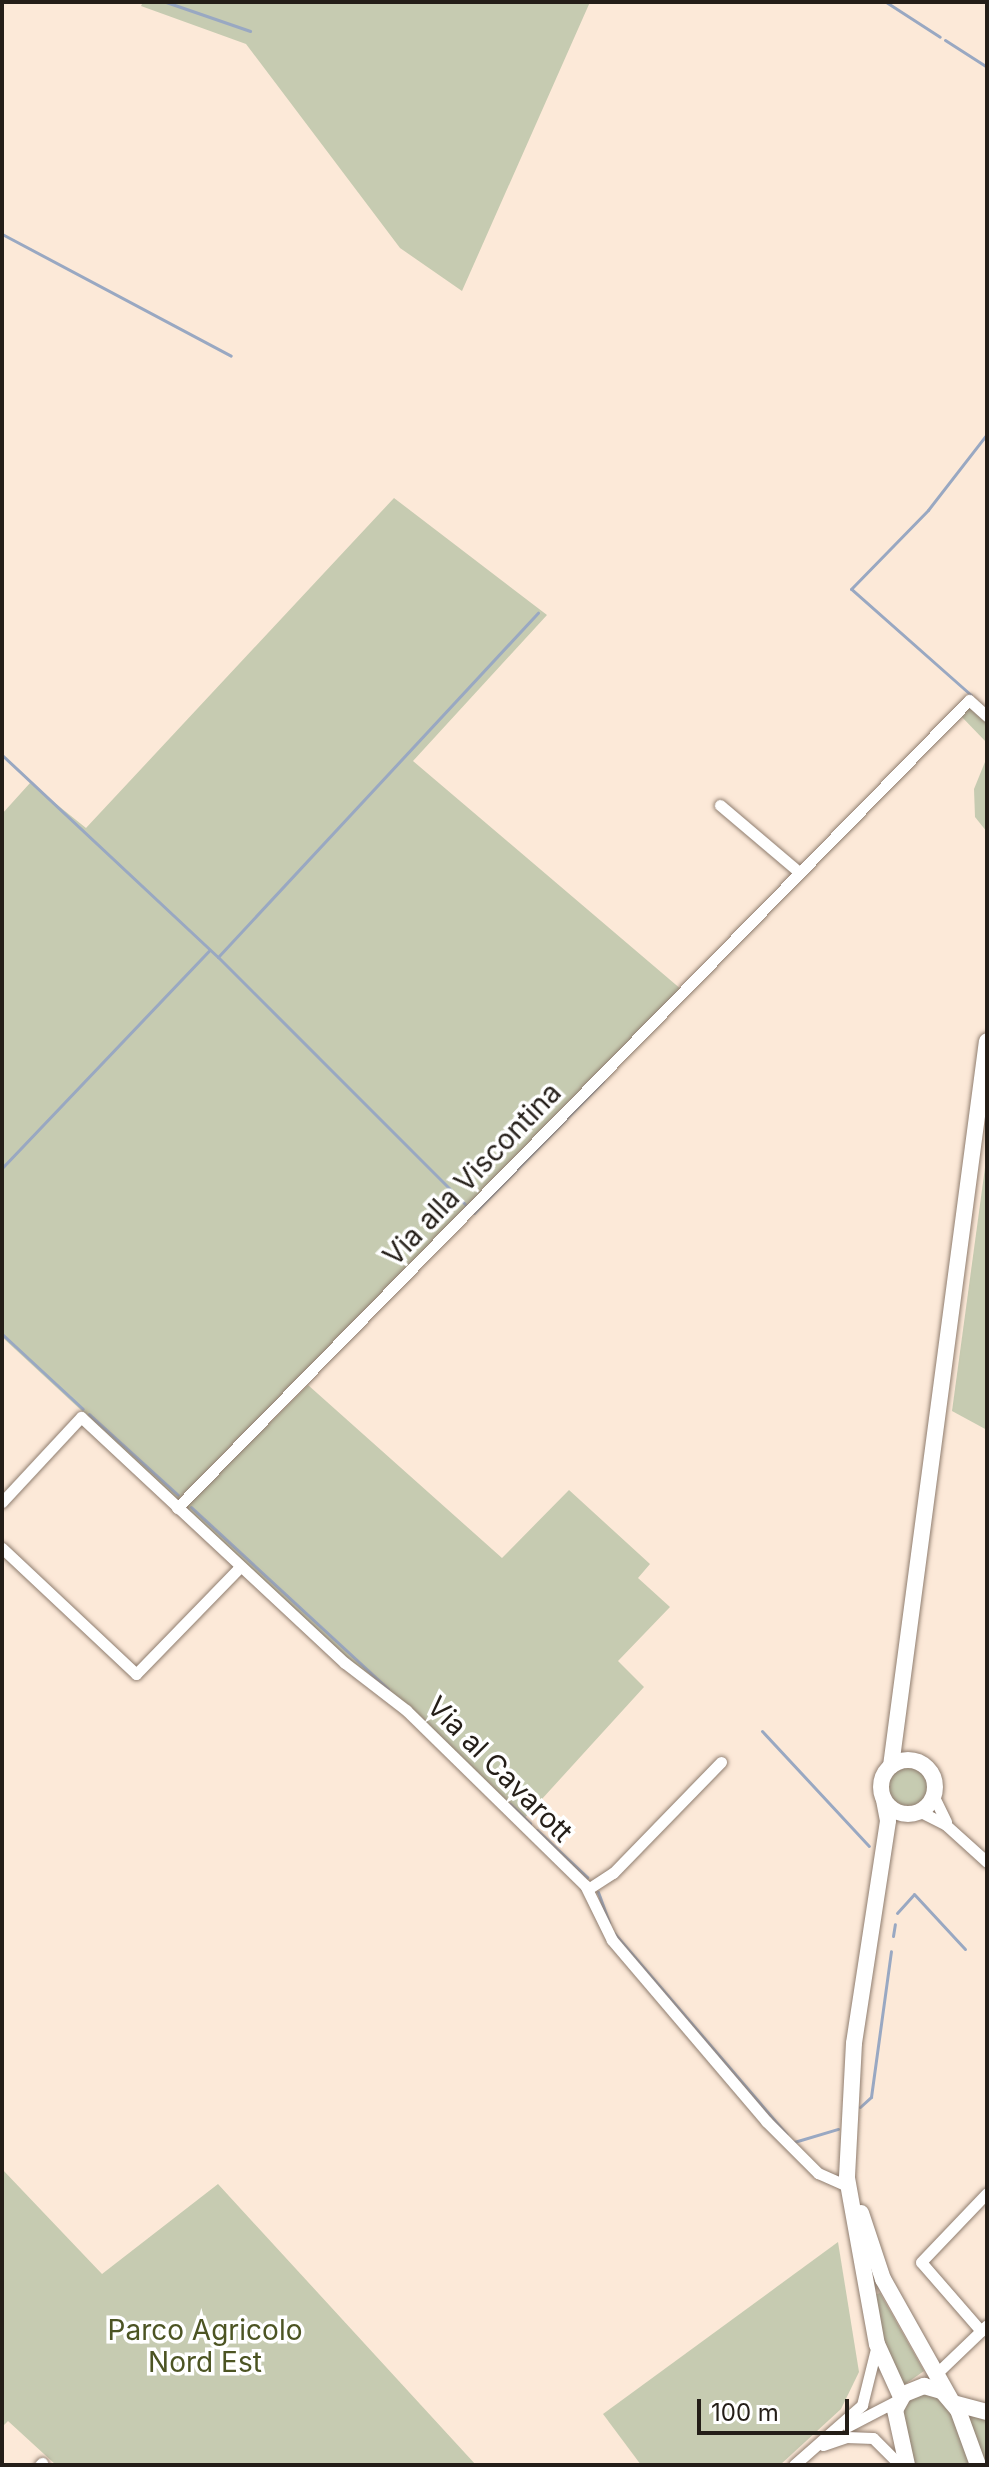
<!DOCTYPE html>
<style>
body{margin:0}
#map{position:relative;width:989px;height:2467px;overflow:hidden;background:#fce9d8;font-family:Inter,sans-serif}
div>[style]{position:absolute}
[style*='--x']{left:calc(var(--x)*1px);top:calc(var(--y)*1px);width:calc(var(--w)*1px);rotate:calc(var(--a)*1deg)}
.green>*{inset:0;background:#c6cbb1}
.round{border-radius:50%}
.stream>*{height:3px;margin:-1.5px;padding:0 1.5px;transform-origin:1.5px;border-radius:1.5px;background:#99a8c2}
.roads{filter:drop-shadow(0 0 2px #8f7d6f) drop-shadow(0 0 2px #8f7d6f)}
.street>*{height:11px;margin:-5.5px;padding:0 5.5px;transform-origin:5.5px;border-radius:5.5px;background:#fff}
.secondary>*{height:16px;margin:-8px;padding:0 8px;transform-origin:8px;border-radius:8px;background:#fff}
.secondary>.ring{margin:-8px;padding:0;box-sizing:content-box;background:none;border:16px solid #fff;border-radius:50%}
span{translate:-50% -50%;white-space:nowrap;text-align:center;line-height:1.15;-webkit-text-stroke:7px #fff;paint-order:stroke}
.street-label{font-size:28px;color:#241e18}
.park-label{font-size:28px;color:#4c5423}
.frame{position:absolute;inset:0;border:4px solid #241e18;pointer-events:none}
.scale{position:absolute;left:697px;top:2399px;width:152px;height:36px;box-sizing:border-box;border:4px solid #241e18;border-top:0;padding-left:10px;font-size:24px;line-height:28px;white-space:nowrap;color:#241e18;-webkit-text-stroke:6px #fff;paint-order:stroke}
</style>
<div id="map">
<div class="green">
<i style="clip-path:polygon(143px 2px,590px 2px,462px 291px,400px 248px,246px 44px,141px 6px)"></i>
<i style="clip-path:polygon(394px 498px,547px 615px,413px 761px,682px 990px,178px 1500px,2px 1337px,2px 814px,30px 783px,86px 828px)"></i>
<i style="clip-path:polygon(970px 702px,987px 719px,987px 743px,959px 714px)"></i>
<i style="clip-path:polygon(987px 757px,987px 832px,975px 817px,974px 789px)"></i>
<i style="clip-path:polygon(987px 1153px,987px 1430px,952px 1411px)"></i>
<i style="clip-path:polygon(308px 1385px,502px 1558px,569px 1490px,650px 1564px,638px 1578px,670px 1607px,618px 1661px,644px 1687px,521px 1822px,185px 1507px)"></i>
<i class="round" style="left:889px;top:1768px;width:38px;height:38px"></i>
<i style="clip-path:polygon(2px 2169px,102px 2274px,218px 2184px,476px 2465px,56px 2465px,8px 2421px,2px 2427px)"></i>
<i style="clip-path:polygon(838px 2242px,859px 2372px,841px 2409px,780px 2465px,641px 2465px,603px 2414px)"></i>
<i style="clip-path:polygon(880px 2293px,924px 2371px,894px 2392px,875px 2295px)"></i>
<i style="clip-path:polygon(931px 2392px,950px 2408px,973px 2465px,912px 2465px,901px 2421px,905px 2400px)"></i>
<i style="clip-path:polygon(962px 2409px,987px 2420px,987px 2465px,983px 2465px)"></i>
</div>
<div class="stream">
<i style="--x:166;--y:2;--w:89;--a:19"></i>
<i style="--x:886;--y:2;--w:64;--a:32.9"></i>
<i style="--x:945;--y:40;--w:50;--a:32.7"></i>
<i style="--x:2;--y:234;--w:259;--a:28"></i>
<i style="--x:971;--y:695;--w:160;--a:-138.5"></i>
<i style="--x:851;--y:589;--w:110;--a:-45.7"></i>
<i style="--x:928;--y:510;--w:96;--a:-52.2"></i>
<i style="--x:2;--y:755;--w:296;--a:43.1"></i>
<i style="--x:218;--y:957;--w:470;--a:-47.1"></i>
<i style="--x:218;--y:957;--w:351;--a:45"></i>
<i style="--x:2;--y:1168;--w:300;--a:-46.4"></i>
<i style="--x:474;--y:1213;--w:185;--a:-45.7"></i>
<i style="--x:2;--y:1334;--w:110;--a:42.8"></i>
<i style="--x:89;--y:1414;--w:120;--a:42.3"></i>
<i style="--x:191;--y:1507;--w:268;--a:42.7"></i>
<i style="--x:762;--y:1731;--w:157;--a:47.1"></i>
<i style="--x:510;--y:1804;--w:28;--a:44"></i>
<i style="--x:537;--y:1830;--w:69;--a:43.2"></i>
<i style="--x:598;--y:1892;--w:33;--a:70"></i>
<i style="--x:897;--y:1913;--w:25;--a:-48"></i>
<i style="--x:914;--y:1894;--w:75;--a:47.2"></i>
<i style="--x:614;--y:1933;--w:265;--a:49.4"></i>
<i style="--x:893;--y:1936;--w:12;--a:-81"></i>
<i style="--x:860;--y:2107;--w:15;--a:-42"></i>
<i style="--x:871;--y:2097;--w:147;--a:-82.2"></i>
<i style="--x:794;--y:2142;--w:46;--a:-16.5"></i>
</div>
<div class="roads">
<div class="street">
<i style="--x:720;--y:805;--w:104;--a:40.3"></i>
<i style="--x:2;--y:1502;--w:116;--a:-47.1"></i>
<i style="--x:81;--y:1417;--w:361;--a:43"></i>
<i style="--x:345;--y:1663;--w:77;--a:37.6"></i>
<i style="--x:406;--y:1710;--w:250;--a:44.4"></i>
<i style="--x:585;--y:1885;--w:61;--a:63.9"></i>
<i style="--x:612;--y:1940;--w:238;--a:49.6"></i>
<i style="--x:766;--y:2121;--w:74;--a:45"></i>
<i style="--x:818;--y:2173;--w:32;--a:24"></i>
<i style="--x:177;--y:1508;--w:1131;--a:-45.57"></i>
<i style="--x:969;--y:700;--w:24;--a:42"></i>
<i style="--x:2;--y:1548;--w:184;--a:43.2"></i>
<i style="--x:136;--y:1674;--w:149;--a:-45.8"></i>
<i style="--x:933;--y:1795;--w:30;--a:64"></i>
<i style="--x:919;--y:1811;--w:30;--a:27"></i>
<i style="--x:946;--y:1825;--w:55;--a:42.1"></i>
<i style="--x:588;--y:1889;--w:30;--a:-33"></i>
<i style="--x:613;--y:1873;--w:155;--a:-45.8"></i>
<i style="--x:981;--y:2331;--w:91;--a:-131"></i>
<i style="--x:921;--y:2262;--w:95;--a:-46.3"></i>
<i style="--x:937;--y:2373;--w:69;--a:-43.8"></i>
<i style="--x:848;--y:2426;--w:59;--a:-27.4"></i>
<i style="--x:823;--y:2445;--w:24;--a:-19"></i>
<i style="--x:846;--y:2437;--w:27;--a:2"></i>
<i style="--x:873;--y:2438;--w:38;--a:45"></i>
<i style="--x:40;--y:2465;--w:3;--a:-45"></i>
<i style="--x:794;--y:2465;--w:91;--a:-41.4"></i>
<i style="--x:862;--y:2405;--w:62;--a:-76"></i>
</div>
<div class="secondary">
<i class="ring" style="left:881px;top:1760px;width:38px;height:38px"></i>
<i style="--x:891;--y:1766;--w:731;--a:-82.46"></i>
<i style="--x:884;--y:1800;--w:21;--a:79"></i>
<i style="--x:888;--y:1821;--w:225;--a:98.7"></i>
<i style="--x:854;--y:2043;--w:135;--a:93"></i>
<i style="--x:847;--y:2178;--w:169;--a:79.8"></i>
<i style="--x:877;--y:2344;--w:58;--a:65.6"></i>
<i style="--x:861;--y:2213;--w:70;--a:71.6"></i>
<i style="--x:883;--y:2279;--w:141;--a:60.7"></i>
<i style="--x:953;--y:2403;--w:35;--a:15"></i>
<i style="--x:907;--y:2465;--w:56;--a:-102.3"></i>
<i style="--x:895;--y:2410;--w:18;--a:-61"></i>
<i style="--x:904;--y:2394;--w:22;--a:-22"></i>
<i style="--x:924;--y:2386;--w:19;--a:16"></i>
<i style="--x:942;--y:2391;--w:25;--a:50"></i>
<i style="--x:958;--y:2410;--w:59;--a:70"></i>
</div>
</div>
<div class="street-label">
<span style="left:472px;top:1174px;rotate:-46deg">Via alla Viscontina</span>
<span style="left:500px;top:1769px;rotate:45deg">Via al Cavarott</span>
</div>
<div class="park-label">
<span style="left:205px;top:2346px">Parco Agricolo<br>Nord Est</span>
</div>
<div class="frame"></div>
<div class="scale">100 m</div>
</div>
